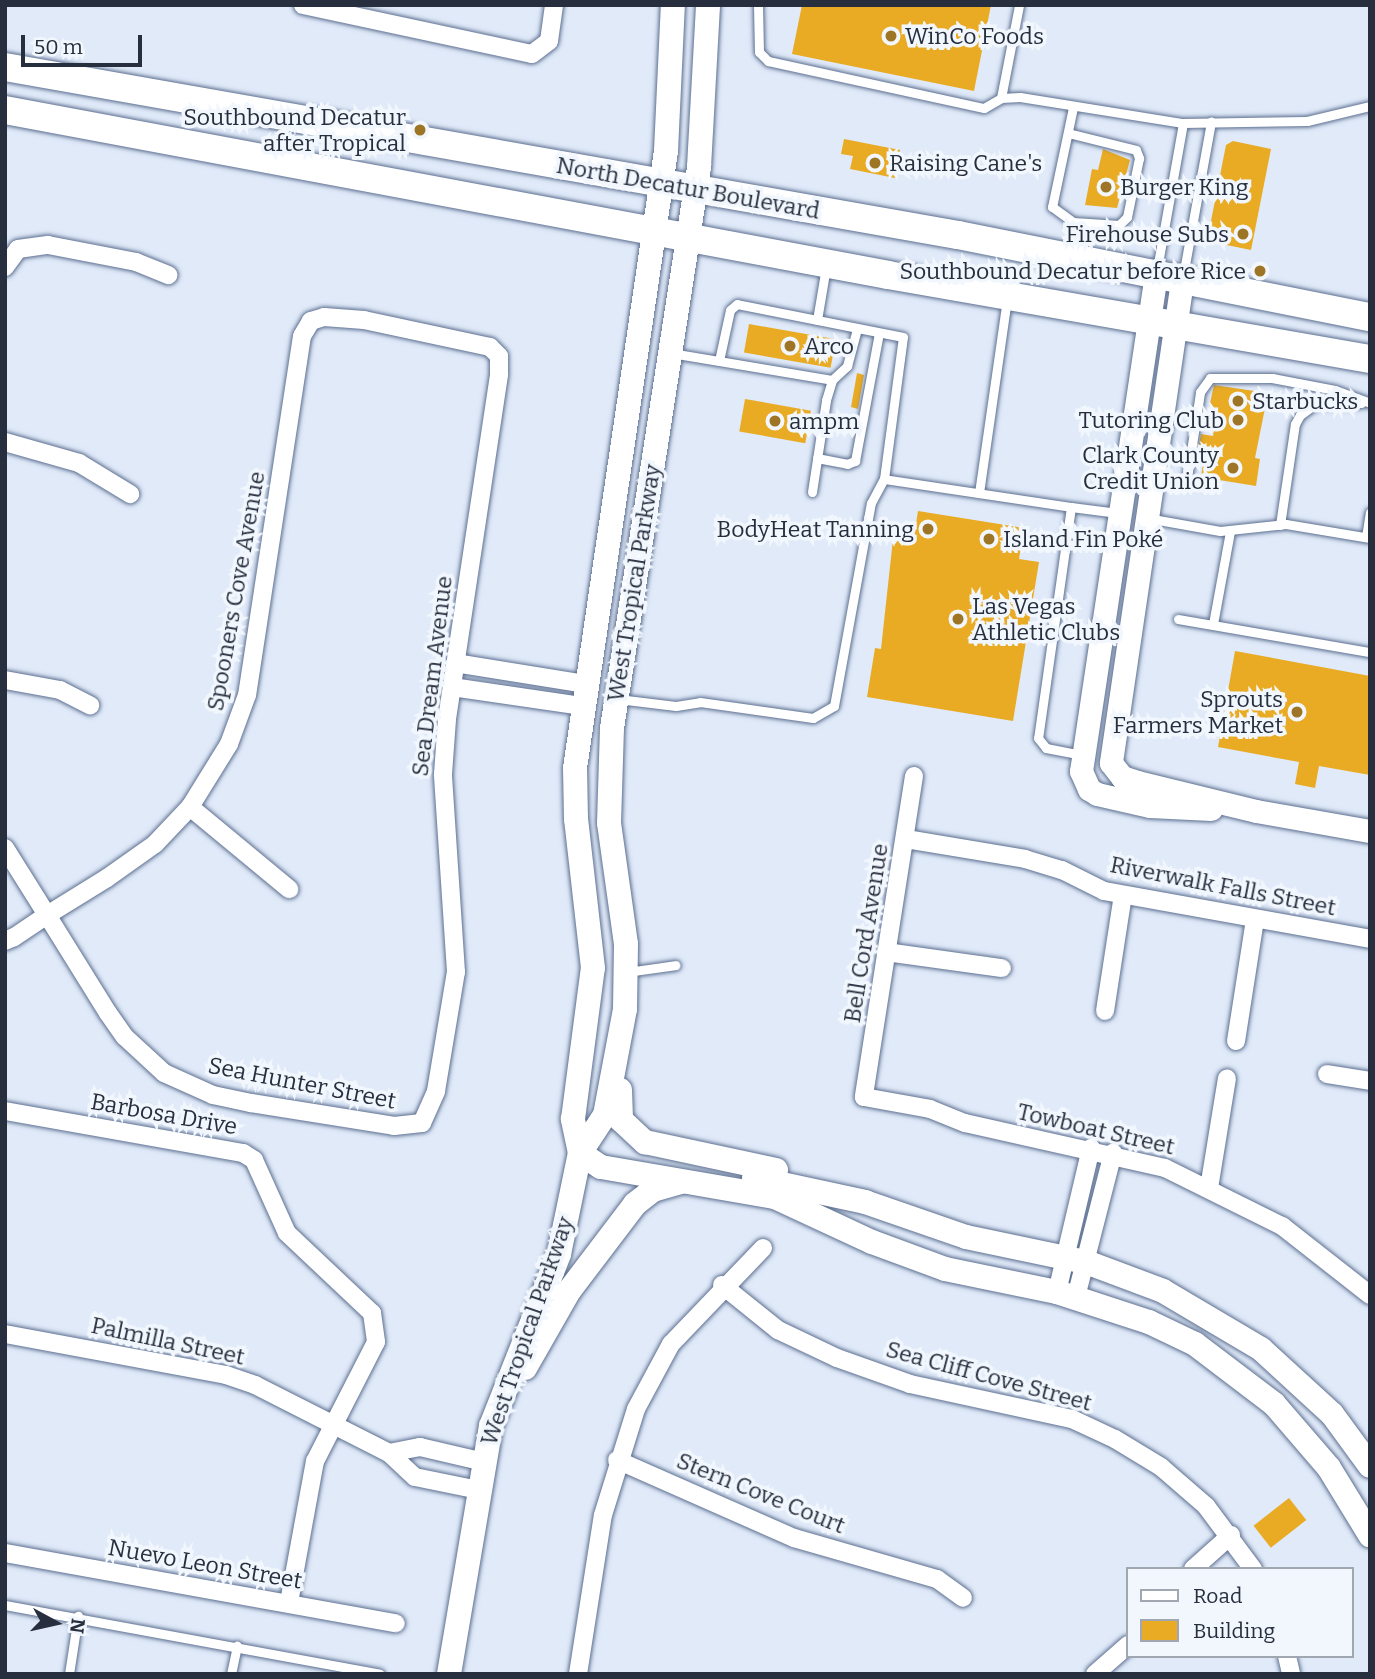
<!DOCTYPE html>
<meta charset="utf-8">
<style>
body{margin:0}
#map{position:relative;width:1375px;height:1679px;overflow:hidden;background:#e0eaf9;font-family:Bitter,serif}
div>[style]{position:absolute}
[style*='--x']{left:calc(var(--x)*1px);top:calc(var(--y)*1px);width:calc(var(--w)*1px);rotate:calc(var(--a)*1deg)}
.building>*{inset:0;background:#e9ab24;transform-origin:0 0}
.roads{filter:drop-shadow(0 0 2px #5c6f90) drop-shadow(0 0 2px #5c6f90)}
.service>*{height:9px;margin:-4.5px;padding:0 4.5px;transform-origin:4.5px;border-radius:4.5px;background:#fff}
.minor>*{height:18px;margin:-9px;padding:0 9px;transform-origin:9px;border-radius:9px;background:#fff}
.tertiary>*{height:23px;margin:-11.5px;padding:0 11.5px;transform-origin:11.5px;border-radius:11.5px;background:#fff}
.secondary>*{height:24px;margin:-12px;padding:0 12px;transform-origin:12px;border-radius:12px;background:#fff}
.primary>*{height:28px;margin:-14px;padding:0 14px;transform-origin:14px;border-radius:14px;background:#fff}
.dots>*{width:19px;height:19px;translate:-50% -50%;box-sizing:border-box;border:4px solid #f2f7fe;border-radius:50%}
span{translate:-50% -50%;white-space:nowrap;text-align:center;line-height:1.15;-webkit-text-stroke:7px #f2f7fe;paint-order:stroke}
.poi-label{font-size:23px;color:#272f3e}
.left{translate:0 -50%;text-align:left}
.right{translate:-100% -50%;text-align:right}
.street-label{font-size:23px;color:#272f3e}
.frame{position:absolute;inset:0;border:7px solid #272f3e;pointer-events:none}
.legend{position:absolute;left:1126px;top:1567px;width:228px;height:91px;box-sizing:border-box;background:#f2f7fe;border:2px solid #a1a7b1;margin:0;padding:9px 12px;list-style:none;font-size:21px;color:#272f3e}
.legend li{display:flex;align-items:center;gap:14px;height:35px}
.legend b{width:35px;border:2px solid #a1a7b1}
.north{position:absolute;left:21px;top:1588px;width:70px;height:70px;-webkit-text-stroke:5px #f2f7fe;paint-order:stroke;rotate:98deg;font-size:19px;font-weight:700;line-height:28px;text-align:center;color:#272f3e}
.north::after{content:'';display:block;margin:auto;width:24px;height:32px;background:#272f3e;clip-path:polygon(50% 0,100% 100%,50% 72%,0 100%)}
.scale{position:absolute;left:21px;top:35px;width:121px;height:32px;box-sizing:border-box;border:4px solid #272f3e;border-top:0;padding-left:9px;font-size:21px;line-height:24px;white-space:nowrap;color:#272f3e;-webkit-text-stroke:5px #f2f7fe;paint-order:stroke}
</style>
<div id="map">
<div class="building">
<i style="clip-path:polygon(802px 5px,991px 5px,974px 91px,792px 54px)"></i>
<i style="clip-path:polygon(844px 139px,900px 150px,895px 178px,850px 169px,853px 156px,841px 154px)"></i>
<i style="clip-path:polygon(1233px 141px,1271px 149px,1251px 250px,1207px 241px,1226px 145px)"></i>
<i style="clip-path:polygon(1103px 149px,1130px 160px,1117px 208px,1085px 205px,1092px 169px,1098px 170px)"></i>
<i style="left:749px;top:324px;width:88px;height:29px;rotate:10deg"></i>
<i style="clip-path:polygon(867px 358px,858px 409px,851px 407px,857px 373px,864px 375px)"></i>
<i style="clip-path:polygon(1214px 385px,1268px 393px,1255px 458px,1260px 459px,1256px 486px,1201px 477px,1205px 451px,1198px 450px,1201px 434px,1213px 436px,1217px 409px,1209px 408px)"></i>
<i style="left:745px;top:399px;width:67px;height:33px;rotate:10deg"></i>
<i style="clip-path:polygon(918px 511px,1024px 528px,1019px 559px,1039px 562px,1013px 721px,867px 697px,875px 648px,881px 649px,893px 539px,913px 543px)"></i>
<i style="clip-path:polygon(1235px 651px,1370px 676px,1370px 775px,1319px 766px,1315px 788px,1295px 784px,1299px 762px,1218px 747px)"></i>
<i style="left:1289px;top:1498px;width:28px;height:45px;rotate:52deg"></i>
</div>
<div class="roads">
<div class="service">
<i style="--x:758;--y:5;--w:47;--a:88.8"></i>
<i style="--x:759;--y:52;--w:13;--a:45"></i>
<i style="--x:768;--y:61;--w:221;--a:12.3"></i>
<i style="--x:984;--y:108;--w:20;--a:-30"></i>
<i style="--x:1001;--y:98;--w:19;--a:-3"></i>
<i style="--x:1020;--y:97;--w:165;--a:9.1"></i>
<i style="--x:1183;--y:123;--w:124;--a:-0.9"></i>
<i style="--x:1307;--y:121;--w:65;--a:-13.4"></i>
<i style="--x:1001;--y:98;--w:95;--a:-79"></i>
<i style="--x:1068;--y:133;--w:70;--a:14"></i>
<i style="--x:1136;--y:150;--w:9;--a:69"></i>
<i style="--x:1139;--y:158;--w:60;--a:101.5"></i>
<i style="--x:1127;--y:217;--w:11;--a:135"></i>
<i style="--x:1119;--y:225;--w:46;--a:-176.3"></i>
<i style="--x:1073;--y:222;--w:26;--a:-144"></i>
<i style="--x:1052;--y:207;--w:102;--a:-78.1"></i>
<i style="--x:1157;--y:269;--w:148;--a:-79.9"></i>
<i style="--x:1183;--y:276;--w:157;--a:-79.7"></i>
<i style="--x:817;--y:320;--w:54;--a:-80.4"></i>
<i style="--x:671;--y:353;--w:163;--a:9.5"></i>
<i style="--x:817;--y:458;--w:31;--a:11"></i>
<i style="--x:847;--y:464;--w:9;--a:-21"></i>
<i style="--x:855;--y:461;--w:130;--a:-79.4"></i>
<i style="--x:884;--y:479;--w:189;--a:8.5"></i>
<i style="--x:1071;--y:507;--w:233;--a:98.1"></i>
<i style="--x:1038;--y:738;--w:13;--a:51"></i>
<i style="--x:1046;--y:748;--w:36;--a:11"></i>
<i style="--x:1186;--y:484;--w:93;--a:-81.3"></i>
<i style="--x:1200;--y:392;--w:17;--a:-54"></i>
<i style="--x:1210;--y:378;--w:62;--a:0"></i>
<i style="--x:1272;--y:378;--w:64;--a:10.8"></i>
<i style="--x:1335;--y:390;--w:37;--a:20"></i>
<i style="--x:812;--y:492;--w:93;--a:-81.3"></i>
<i style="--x:826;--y:400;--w:21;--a:-73"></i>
<i style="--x:832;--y:380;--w:21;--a:-43"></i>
<i style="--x:847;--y:366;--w:39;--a:-75"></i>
<i style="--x:979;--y:493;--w:197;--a:-81.8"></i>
<i style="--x:1071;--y:507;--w:47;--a:7.3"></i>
<i style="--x:1147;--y:518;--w:74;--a:10.1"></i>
<i style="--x:1220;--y:531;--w:66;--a:-6.1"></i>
<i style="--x:1286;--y:524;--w:85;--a:9.5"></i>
<i style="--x:1280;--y:525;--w:102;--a:-81.6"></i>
<i style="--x:1295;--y:424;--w:10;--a:-61"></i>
<i style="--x:1300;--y:415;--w:19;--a:-36"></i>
<i style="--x:1315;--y:404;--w:46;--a:-1.2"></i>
<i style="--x:1366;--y:537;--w:25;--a:-81"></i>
<i style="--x:1178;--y:619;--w:195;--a:9.8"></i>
<i style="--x:1213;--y:624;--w:95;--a:-79.6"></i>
<i style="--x:618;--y:699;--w:58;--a:6.9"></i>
<i style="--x:676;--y:706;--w:24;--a:-9"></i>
<i style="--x:700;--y:702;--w:114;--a:8.1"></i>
<i style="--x:813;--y:718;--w:24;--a:-30"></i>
<i style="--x:834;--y:706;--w:206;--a:-79.7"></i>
<i style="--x:871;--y:503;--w:27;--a:-62"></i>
<i style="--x:884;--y:479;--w:143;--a:-82.4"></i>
<i style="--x:903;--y:337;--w:169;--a:-168.8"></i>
<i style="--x:737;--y:304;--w:9;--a:139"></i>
<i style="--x:730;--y:310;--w:52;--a:102.2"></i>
<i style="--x:627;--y:972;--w:49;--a:-8.1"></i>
<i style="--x:5;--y:1605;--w:381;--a:10.4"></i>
<i style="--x:69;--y:1674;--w:59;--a:-81.2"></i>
<i style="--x:231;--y:1674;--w:29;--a:-78"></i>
</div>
<div class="minor">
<i style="--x:303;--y:5;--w:234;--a:12.1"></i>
<i style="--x:532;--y:54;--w:21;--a:-37"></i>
<i style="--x:549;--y:41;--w:36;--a:-82"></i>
<i style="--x:5;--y:267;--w:22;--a:-54"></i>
<i style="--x:18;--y:249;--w:30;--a:-8"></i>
<i style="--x:48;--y:245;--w:90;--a:10.9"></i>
<i style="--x:136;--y:262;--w:35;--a:22"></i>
<i style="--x:5;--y:442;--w:77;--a:15.8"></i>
<i style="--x:79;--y:463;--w:60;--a:31.3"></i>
<i style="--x:455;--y:663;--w:133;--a:9.1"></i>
<i style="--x:5;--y:680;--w:56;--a:10.3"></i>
<i style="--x:60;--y:690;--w:34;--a:27"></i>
<i style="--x:452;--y:687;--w:132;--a:8.3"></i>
<i style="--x:914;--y:776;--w:325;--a:98.9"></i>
<i style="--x:864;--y:1097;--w:67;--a:10.3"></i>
<i style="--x:930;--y:1109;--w:38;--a:22"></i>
<i style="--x:965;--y:1123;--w:205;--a:12.7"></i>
<i style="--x:1165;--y:1168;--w:131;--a:26.4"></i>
<i style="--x:1282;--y:1226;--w:112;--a:38.1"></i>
<i style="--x:190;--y:807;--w:129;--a:39.6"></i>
<i style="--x:906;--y:839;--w:121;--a:9.5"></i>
<i style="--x:1025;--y:859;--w:39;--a:17"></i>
<i style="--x:1062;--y:870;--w:47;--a:26.6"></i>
<i style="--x:1104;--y:891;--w:270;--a:10.2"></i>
<i style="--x:5;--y:848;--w:79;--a:57.9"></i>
<i style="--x:47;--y:915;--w:115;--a:58.1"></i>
<i style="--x:108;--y:1013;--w:29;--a:55"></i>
<i style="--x:125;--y:1037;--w:53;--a:42.7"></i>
<i style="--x:164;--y:1073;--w:54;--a:24.2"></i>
<i style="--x:213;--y:1095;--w:39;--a:12"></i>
<i style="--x:251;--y:1103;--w:145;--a:9.1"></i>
<i style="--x:394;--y:1126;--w:28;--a:-6"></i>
<i style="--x:422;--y:1123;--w:35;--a:-66"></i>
<i style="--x:436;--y:1091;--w:121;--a:-80.5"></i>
<i style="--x:456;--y:972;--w:198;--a:-93.8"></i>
<i style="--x:443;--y:774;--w:55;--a:-85.8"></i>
<i style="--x:447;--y:719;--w:349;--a:-81.4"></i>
<i style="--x:499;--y:374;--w:18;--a:-90"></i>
<i style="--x:499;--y:356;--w:13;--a:-135"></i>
<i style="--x:490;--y:347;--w:129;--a:-167.9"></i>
<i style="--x:364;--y:320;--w:40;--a:-175.7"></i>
<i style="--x:324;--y:317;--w:14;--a:163"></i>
<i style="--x:311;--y:321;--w:17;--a:121"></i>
<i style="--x:302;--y:336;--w:363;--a:98.7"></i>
<i style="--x:247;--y:695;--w:52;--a:110.2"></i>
<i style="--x:229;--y:744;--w:74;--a:121.8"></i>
<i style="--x:190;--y:807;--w:51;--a:133.4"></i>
<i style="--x:155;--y:844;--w:59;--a:144.7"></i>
<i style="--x:107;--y:878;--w:70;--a:148.3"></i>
<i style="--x:47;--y:915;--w:40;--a:146"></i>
<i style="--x:14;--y:937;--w:10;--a:156"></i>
<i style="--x:886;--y:952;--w:117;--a:7.9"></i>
<i style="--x:1105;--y:1011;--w:117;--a:-81.2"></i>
<i style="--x:1236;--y:1041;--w:123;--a:-81.1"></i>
<i style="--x:1327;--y:1074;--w:44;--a:9.2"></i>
<i style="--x:5;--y:1111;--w:242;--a:10"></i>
<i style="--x:243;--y:1153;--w:13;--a:32"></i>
<i style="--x:254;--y:1160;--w:80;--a:65.7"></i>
<i style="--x:287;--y:1233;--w:117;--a:43.3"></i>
<i style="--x:372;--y:1313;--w:29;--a:82"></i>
<i style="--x:376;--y:1342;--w:134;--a:117.1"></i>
<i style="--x:315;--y:1461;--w:144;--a:100.4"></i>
<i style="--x:1209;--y:1188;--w:111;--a:-80.7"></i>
<i style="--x:722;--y:1285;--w:72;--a:38.8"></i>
<i style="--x:778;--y:1330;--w:65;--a:25.4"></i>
<i style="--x:837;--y:1358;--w:77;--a:19.6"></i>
<i style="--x:910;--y:1384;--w:166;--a:12.2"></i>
<i style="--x:1072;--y:1419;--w:47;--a:24.9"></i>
<i style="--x:1115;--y:1439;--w:54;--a:31.3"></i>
<i style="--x:1161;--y:1467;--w:60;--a:40.9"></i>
<i style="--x:1206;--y:1506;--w:79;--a:53.3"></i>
<i style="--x:1057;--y:1292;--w:148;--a:-76.7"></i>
<i style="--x:1076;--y:1297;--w:149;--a:-75.6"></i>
<i style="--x:5;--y:1334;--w:225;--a:10.5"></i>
<i style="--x:226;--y:1375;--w:31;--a:19"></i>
<i style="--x:255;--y:1385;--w:150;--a:26.9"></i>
<i style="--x:389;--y:1453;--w:35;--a:43"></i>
<i style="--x:415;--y:1477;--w:65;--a:11.5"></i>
<i style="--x:389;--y:1453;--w:32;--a:-11"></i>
<i style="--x:420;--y:1447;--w:66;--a:13.2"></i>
<i style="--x:617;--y:1460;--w:193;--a:23.8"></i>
<i style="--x:794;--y:1538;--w:149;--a:16"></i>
<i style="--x:937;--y:1579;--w:32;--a:36"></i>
<i style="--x:5;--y:1553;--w:397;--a:10.2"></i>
<i style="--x:1193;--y:1569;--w:51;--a:-41.8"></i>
<i style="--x:1287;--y:1656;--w:18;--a:77"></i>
<i style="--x:578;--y:1674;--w:161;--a:-81.1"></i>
<i style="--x:603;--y:1515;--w:111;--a:-72.7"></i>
<i style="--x:636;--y:1409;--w:74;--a:-61.7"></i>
<i style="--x:671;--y:1344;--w:133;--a:-46.2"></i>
<i style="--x:1095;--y:1674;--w:44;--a:-41.3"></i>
</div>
<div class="tertiary">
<i style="--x:1156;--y:274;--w:503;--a:98.58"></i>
<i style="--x:1081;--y:771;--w:20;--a:66"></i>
<i style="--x:1089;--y:789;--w:9;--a:32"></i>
<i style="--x:1097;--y:794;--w:54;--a:12.8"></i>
<i style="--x:1150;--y:806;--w:61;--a:2.8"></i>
<i style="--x:1182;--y:281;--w:487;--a:98.4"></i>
<i style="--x:1111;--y:763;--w:18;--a:52"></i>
<i style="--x:1122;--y:777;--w:16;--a:18"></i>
<i style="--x:1137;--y:782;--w:122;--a:13.7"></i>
<i style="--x:1256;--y:811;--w:116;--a:10"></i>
</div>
<div class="secondary">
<i style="--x:620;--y:1090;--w:30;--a:88"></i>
<i style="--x:621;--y:1120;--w:33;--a:43"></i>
<i style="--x:645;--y:1142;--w:134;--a:12.1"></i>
<i style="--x:580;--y:1153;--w:45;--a:-56.7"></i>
<i style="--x:605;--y:1115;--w:108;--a:-79.3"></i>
<i style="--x:625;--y:1009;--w:65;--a:-89.1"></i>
<i style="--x:626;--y:944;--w:122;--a:-98"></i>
<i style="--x:609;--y:823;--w:95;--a:-88.2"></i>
<i style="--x:612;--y:728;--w:568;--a:-81.18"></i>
<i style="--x:699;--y:167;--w:162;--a:-86.8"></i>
<i style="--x:580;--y:1153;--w:25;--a:34"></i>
<i style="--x:601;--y:1167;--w:177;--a:9.8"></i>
<i style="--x:775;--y:1197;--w:107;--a:24.9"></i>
<i style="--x:872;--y:1242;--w:78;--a:20.3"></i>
<i style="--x:945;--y:1269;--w:114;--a:11.6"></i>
<i style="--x:1057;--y:1292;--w:97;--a:18.1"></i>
<i style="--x:1149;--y:1322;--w:51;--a:25.6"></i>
<i style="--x:1195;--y:1344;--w:99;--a:37.2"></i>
<i style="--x:1274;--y:1404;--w:84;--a:49.3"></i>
<i style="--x:1329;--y:1468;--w:79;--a:58.5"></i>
<i style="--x:754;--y:1178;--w:114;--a:12.2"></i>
<i style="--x:865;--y:1202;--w:107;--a:19.1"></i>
<i style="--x:966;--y:1237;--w:123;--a:11.8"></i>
<i style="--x:1086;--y:1262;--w:82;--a:20.6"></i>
<i style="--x:1163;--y:1291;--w:114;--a:30.6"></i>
<i style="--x:1261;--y:1349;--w:96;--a:42.5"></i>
<i style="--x:1332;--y:1414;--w:64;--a:53.8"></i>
<i style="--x:525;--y:1368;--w:89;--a:-60.3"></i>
<i style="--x:569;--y:1291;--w:109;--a:-52.8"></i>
<i style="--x:635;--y:1204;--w:23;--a:-38"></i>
<i style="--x:653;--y:1190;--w:29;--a:-16"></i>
<i style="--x:449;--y:1674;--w:252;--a:-80.4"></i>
<i style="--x:491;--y:1426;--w:185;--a:-68.4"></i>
<i style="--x:559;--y:1254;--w:103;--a:-78.3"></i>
<i style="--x:580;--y:1153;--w:35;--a:-102"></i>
<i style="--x:573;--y:1119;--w:152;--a:-82.5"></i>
<i style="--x:593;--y:968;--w:150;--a:-96.5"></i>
<i style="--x:576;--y:819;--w:51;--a:-91.1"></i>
<i style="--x:575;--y:768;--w:624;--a:-81.61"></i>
<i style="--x:666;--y:151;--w:146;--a:-87.3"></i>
</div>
<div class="primary">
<i style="--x:5;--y:67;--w:968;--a:10"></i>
<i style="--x:958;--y:235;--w:420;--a:11.3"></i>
<i style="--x:5;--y:110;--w:898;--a:10.58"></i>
<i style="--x:888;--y:275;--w:489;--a:9.9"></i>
</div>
</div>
<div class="dots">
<i style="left:891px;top:36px;background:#9e7524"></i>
<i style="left:420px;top:130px;background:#9e7524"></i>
<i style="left:875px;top:163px;background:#9e7524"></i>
<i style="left:1106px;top:187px;background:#9e7524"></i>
<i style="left:1243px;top:234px;background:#9e7524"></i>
<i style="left:1260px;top:271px;background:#9e7524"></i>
<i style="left:790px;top:346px;background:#9e7524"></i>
<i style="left:1238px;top:401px;background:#9e7524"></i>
<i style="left:1238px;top:420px;background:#9e7524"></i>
<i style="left:775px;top:421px;background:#9e7524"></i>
<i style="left:1233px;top:468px;background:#9e7524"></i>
<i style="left:928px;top:529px;background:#9e7524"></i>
<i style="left:989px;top:539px;background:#9e7524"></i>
<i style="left:958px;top:619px;background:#9e7524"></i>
<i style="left:1297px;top:712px;background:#9e7524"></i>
</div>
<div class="poi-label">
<span class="left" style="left:905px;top:36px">WinCo Foods</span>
<span class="right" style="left:406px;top:130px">Southbound Decatur<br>after Tropical</span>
<span class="left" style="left:889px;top:163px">Raising Cane's</span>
<span class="left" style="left:1120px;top:187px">Burger King</span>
<span class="right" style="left:1229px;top:234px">Firehouse Subs</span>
<span class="right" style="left:1246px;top:271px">Southbound Decatur before Rice</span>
<span class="left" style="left:804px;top:346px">Arco</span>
<span class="left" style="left:1252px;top:401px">Starbucks</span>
<span class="right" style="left:1224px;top:420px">Tutoring Club</span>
<span class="left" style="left:789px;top:421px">ampm</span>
<span class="right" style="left:1219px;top:468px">Clark County<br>Credit Union</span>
<span class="right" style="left:914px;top:529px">BodyHeat Tanning</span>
<span class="left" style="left:1003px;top:539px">Island Fin Poké</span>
<span class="left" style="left:972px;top:619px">Las Vegas<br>Athletic Clubs</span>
<span class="right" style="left:1283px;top:712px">Sprouts<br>Farmers Market</span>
</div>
<div class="street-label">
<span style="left:688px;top:188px;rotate:10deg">North Decatur Boulevard</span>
<span style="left:634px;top:583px;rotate:-81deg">West Tropical Parkway</span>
<span style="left:236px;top:591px;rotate:-80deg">Spooners Cove Avenue</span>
<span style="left:432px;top:676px;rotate:-83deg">Sea Dream Avenue</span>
<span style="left:1223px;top:886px;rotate:11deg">Riverwalk Falls Street</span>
<span style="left:866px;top:933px;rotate:-81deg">Bell Cord Avenue</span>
<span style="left:302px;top:1083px;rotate:11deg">Sea Hunter Street</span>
<span style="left:164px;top:1114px;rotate:10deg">Barbosa Drive</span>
<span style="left:1096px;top:1129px;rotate:13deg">Towboat Street</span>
<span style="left:527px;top:1331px;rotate:-71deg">West Tropical Parkway</span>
<span style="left:168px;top:1341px;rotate:12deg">Palmilla Street</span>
<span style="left:989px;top:1376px;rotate:15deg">Sea Cliff Cove Street</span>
<span style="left:761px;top:1493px;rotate:22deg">Stern Cove Court</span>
<span style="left:205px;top:1564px;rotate:10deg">Nuevo Leon Street</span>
</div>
<div class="frame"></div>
<ul class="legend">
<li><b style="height:9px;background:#fff"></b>Road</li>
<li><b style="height:19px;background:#e9ab24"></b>Building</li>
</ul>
<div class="north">N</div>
<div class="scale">50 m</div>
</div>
